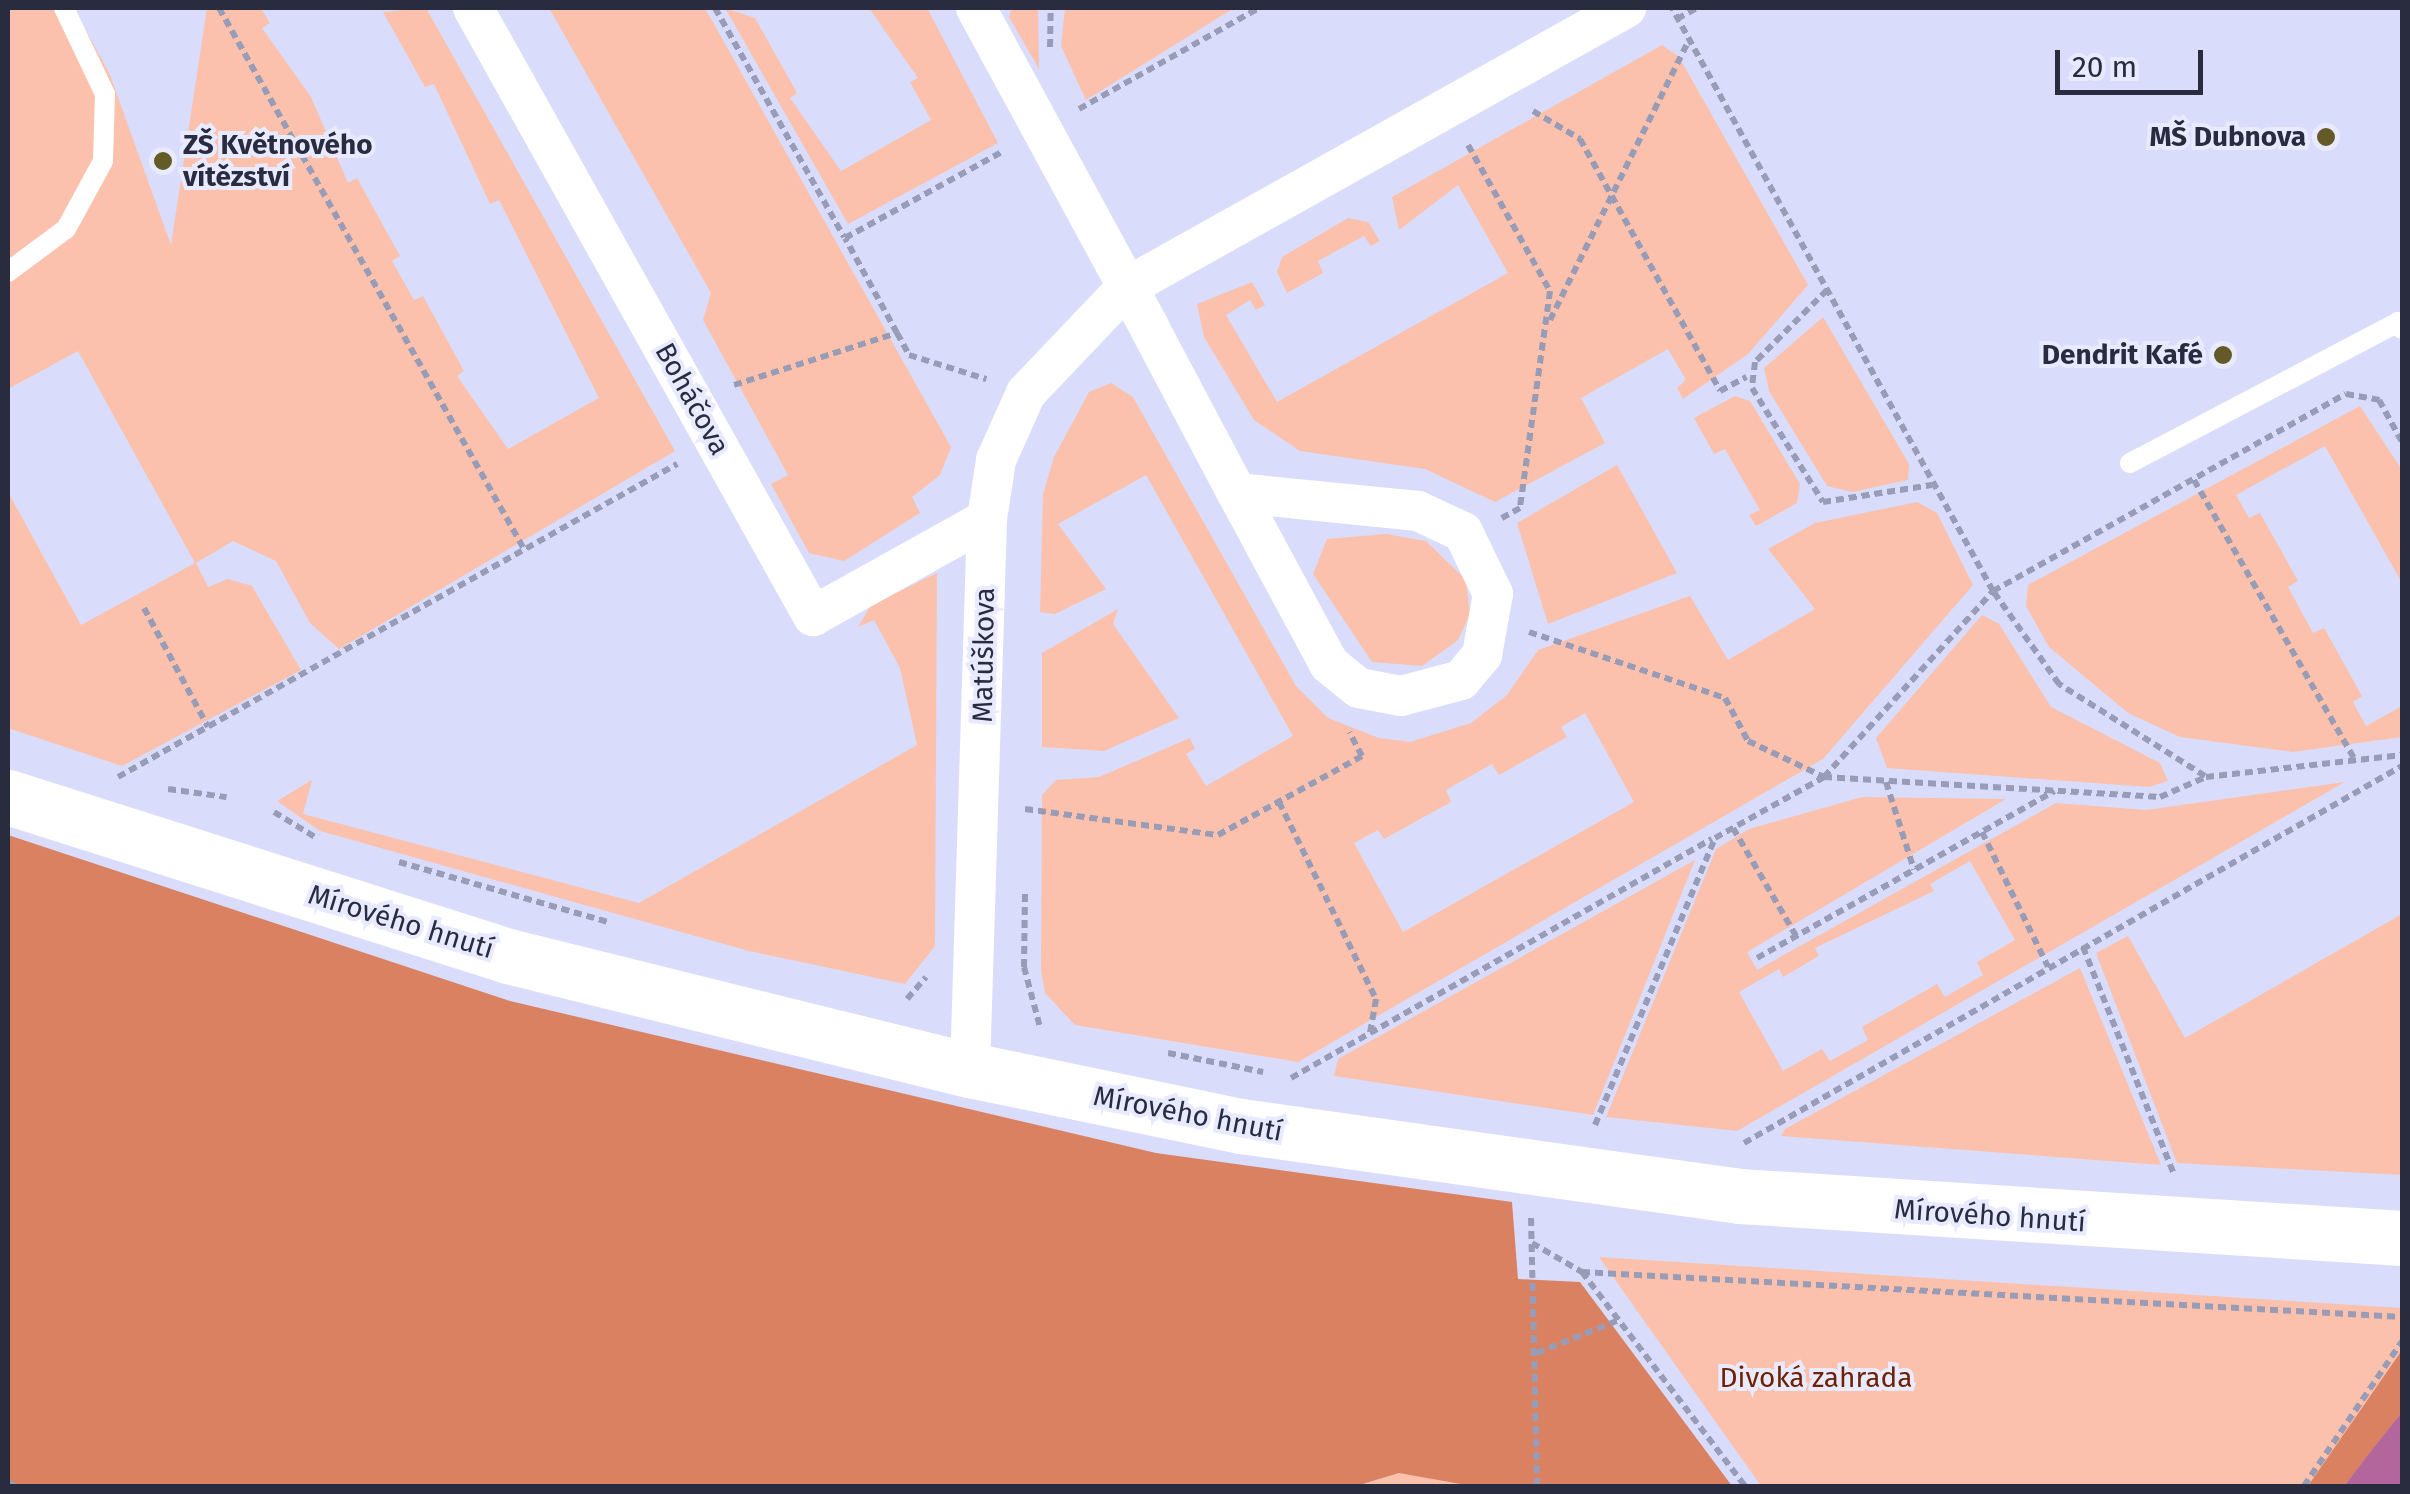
<!DOCTYPE html>
<meta charset="utf-8">
<style>
body{margin:0}
#map{position:relative;width:2410px;height:1494px;overflow:hidden;background:#d9ddfb;font-family:"Fira Sans",sans-serif}
div>[style]{position:absolute}
[style*='--x']{left:calc(var(--x)*1px);top:calc(var(--y)*1px);width:calc(var(--w)*1px);rotate:calc(var(--a)*1deg)}
.green>*{inset:0;background:#fbc1ad}
.forest>*{inset:0;background:#da8162}
.water>*{inset:0;background:#b3669b}
.path>*{height:6px;margin-top:-3px;transform-origin:0;background:repeating-linear-gradient(90deg,#989cb6 0 8px,transparent 0 13px)}
.lane>*{height:20px;margin:-10px;padding:0 10px;transform-origin:10px;border-radius:10px;background:#fff}
.street>*{height:40px;margin:-20px;padding:0 20px;transform-origin:20px;border-radius:20px;background:#fff}
.secondary>*{height:55px;margin:-27.5px;padding:0 27.5px;transform-origin:27.5px;border-radius:27.5px;background:#fff}
.dots>*{width:28px;height:28px;translate:-50% -50%;box-sizing:border-box;border:5px solid #e8ebff;border-radius:50%}
span{translate:-50% -50%;white-space:nowrap;text-align:center;line-height:1.15;-webkit-text-stroke:8px #e8ebff;paint-order:stroke}
.poi-label{font-size:28px;color:#292b3e;font-weight:700}
.right{translate:-100% -50%;text-align:right}
.left{translate:0 -50%;text-align:left}
.street-label{font-size:28px;color:#292b3e}
.park-label{font-size:28px;color:#702100}
.frame{position:absolute;inset:0;border:10px solid #292b3e;pointer-events:none}
.scale{position:absolute;left:2055px;top:50px;width:148px;height:45px;box-sizing:border-box;border:5px solid #292b3e;border-top:0;padding-left:12px;font-size:30px;line-height:35px;white-space:nowrap;color:#292b3e;-webkit-text-stroke:8px #e8ebff;paint-order:stroke}
</style>
<div id="map">
<div class="green">
<i style="clip-path:polygon(8px 8px,74px 8px,110px 75px,171px 245px,207px 8px,261px 8px,270px 23px,262px 28px,311px 97px,348px 183px,357px 178px,400px 256px,392px 261px,414px 300px,423px 296px,464px 371px,457px 376px,508px 449px,599px 398px,499px 200px,490px 204px,434px 84px,425px 87px,383px 12px,426px 8px,675px 451px,339px 649px,310px 623px,276px 561px,233px 541px,196px 563px,208px 587px,228px 579px,252px 586px,301px 670px,122px 766px,8px 728px,8px 492px,81px 625px,195px 563px,78px 351px,8px 389px)"></i>
<i style="clip-path:polygon(549px 8px,705px 8px,951px 447px,940px 475px,912px 497px,920px 513px,844px 561px,809px 553px,771px 484px,788px 475px,703px 320px,711px 293px)"></i>
<i style="clip-path:polygon(725px 8px,755px 18px,797px 93px,790px 98px,841px 171px,931px 120px,910px 82px,918px 78px,869px 8px,927px 8px,998px 143px,848px 224px)"></i>
<i style="clip-path:polygon(1012px 8px,1038px 8px,1039px 69px,1009px 17px)"></i>
<i style="clip-path:polygon(1065px 8px,1234px 8px,1086px 100px,1061px 46px)"></i>
<i style="clip-path:polygon(1662px 45px,1679px 57px,1808px 285px,1748px 354px,1683px 399px,1677px 388px,1686px 380px,1668px 349px,1581px 398px,1605px 443px,1495px 502px,1425px 469px,1300px 451px,1254px 420px,1204px 337px,1197px 304px,1252px 282px,1265px 305px,1256px 310px,1250px 300px,1226px 315px,1277px 402px,1508px 273px,1458px 185px,1399px 230px,1392px 197px)"></i>
<i style="clip-path:polygon(1348px 218px,1368px 222px,1380px 241px,1371px 246px,1364px 236px,1318px 261px,1323px 273px,1287px 293px,1277px 272px,1282px 257px)"></i>
<i style="clip-path:polygon(1823px 317px,1909px 464px,1908px 480px,1852px 492px,1827px 486px,1769px 391px,1764px 368px)"></i>
<i style="clip-path:polygon(evenodd,1111px 383px,1133px 397px,1296px 686px,1328px 718px,1379px 738px,1410px 742px,1471px 723px,1507px 695px,1538px 650px,1690px 596px,1728px 660px,1815px 609px,1768px 549px,1815px 523px,1917px 502px,1937px 513px,1973px 585px,1823px 759px,1298px 1062px,1075px 1025px,1045px 993px,1041px 970px,1042px 795px,1056px 780px,1099px 777px,1190px 738px,1195px 749px,1186px 754px,1206px 786px,1293px 736px,1146px 475px,1058px 524px,1106px 589px,1055px 614px,1040px 612px,1043px 494px,1054px 457px,1089px 392px,1111px 383px,1585px 713px,1634px 802px,1403px 932px,1354px 843px,1378px 830px,1384px 839px,1451px 802px,1446px 790px,1492px 764px,1499px 775px,1567px 737px,1561px 727px,1585px 713px)"></i>
<i style="clip-path:polygon(1735px 396px,1750px 401px,1800px 484px,1797px 503px,1756px 526px,1749px 515px,1760px 510px,1725px 449px,1714px 454px,1694px 418px)"></i>
<i style="clip-path:polygon(2360px 406px,2402px 470px,2402px 583px,2325px 446px,2236px 495px,2249px 518px,2260px 513px,2298px 581px,2288px 587px,2313px 633px,2324px 628px,2362px 696px,2353px 702px,2366px 726px,2402px 706px,2402px 737px,2293px 752px,2180px 737px,2128px 713px,2049px 647px,2026px 606px,2028px 585px)"></i>
<i style="clip-path:polygon(1617px 465px,1677px 573px,1548px 624px,1517px 523px)"></i>
<i style="clip-path:polygon(1386px 534px,1426px 541px,1466px 580px,1470px 614px,1458px 640px,1422px 666px,1372px 662px,1313px 574px,1327px 539px)"></i>
<i style="clip-path:polygon(937px 573px,935px 946px,905px 984px,749px 951px,320px 831px,277px 801px,312px 780px,303px 814px,639px 903px,917px 745px,900px 668px,874px 620px,858px 627px,871px 605px)"></i>
<i style="clip-path:polygon(1118px 609px,1113px 624px,1179px 718px,1104px 751px,1042px 747px,1042px 653px)"></i>
<i style="clip-path:polygon(1982px 615px,1999px 624px,2051px 707px,2160px 763px,2168px 781px,2149px 787px,1887px 768px,1876px 738px)"></i>
<i style="clip-path:polygon(evenodd,2345px 782px,1737px 1131px,1606px 1117px,1716px 849px,1749px 829px,1862px 797px,2006px 799px,1747px 952px,1757px 970px,2056px 803px,2146px 810px,2345px 782px,1970px 861px,2015px 940px,1977px 962px,1983px 975px,1945px 997px,1937px 984px,1862px 1027px,1868px 1040px,1830px 1061px,1822px 1049px,1783px 1071px,1739px 992px,1779px 969px,1783px 977px,1819px 956px,1815px 948px,1934px 891px,1930px 884px,1970px 861px)"></i>
<i style="clip-path:polygon(1695px 860px,1593px 1115px,1334px 1076px,1338px 1059px)"></i>
<i style="clip-path:polygon(2402px 914px,2402px 1175px,2177px 1163px,2096px 953px,2128px 936px,2185px 1038px)"></i>
<i style="clip-path:polygon(2080px 968px,2161px 1165px,1781px 1136px,1785px 1129px)"></i>
<i style="clip-path:polygon(1599px 1257px,2402px 1308px,2402px 1486px,1761px 1486px)"></i>
<i style="clip-path:polygon(1399px 1473px,1460px 1479px,1472px 1486px,1356px 1486px)"></i>
</div>
<div class="forest">
<i style="clip-path:polygon(8px 835px,510px 1001px,1156px 1153px,1512px 1202px,1518px 1279px,1580px 1282px,1732px 1486px,1472px 1486px,1399px 1473px,1356px 1486px,8px 1486px)"></i>
<i style="clip-path:polygon(2402px 1350px,2402px 1412px,2344px 1486px,2308px 1486px)"></i>
</div>
<div class="water">
<i style="clip-path:polygon(2402px 1412px,2402px 1486px,2344px 1486px,2371px 1451px)"></i>
</div>
<div class="path">
<i style="--x:219;--y:8;--w:621;--a:60.59"></i>
<i style="--x:715;--y:8;--w:263;--a:60.6"></i>
<i style="--x:1677;--y:19;--w:23;--a:-29"></i>
<i style="--x:1050;--y:47;--w:39;--a:-89"></i>
<i style="--x:1079;--y:109;--w:204;--a:-29.3"></i>
<i style="--x:1533;--y:111;--w:55;--a:30.8"></i>
<i style="--x:1580;--y:139;--w:288;--a:60.9"></i>
<i style="--x:1720;--y:391;--w:30;--a:-28"></i>
<i style="--x:1468;--y:145;--w:167;--a:60.7"></i>
<i style="--x:1550;--y:291;--w:219;--a:97.9"></i>
<i style="--x:1520;--y:508;--w:21;--a:151"></i>
<i style="--x:1827;--y:290;--w:102;--a:135"></i>
<i style="--x:1755;--y:362;--w:26;--a:97"></i>
<i style="--x:1752;--y:388;--w:134;--a:58.1"></i>
<i style="--x:1823;--y:502;--w:110;--a:-8.9"></i>
<i style="--x:1550;--y:320;--w:313;--a:-63.6"></i>
<i style="--x:897;--y:333;--w:108;--a:-118.7"></i>
<i style="--x:845;--y:238;--w:180;--a:-28.8"></i>
<i style="--x:734;--y:385;--w:171;--a:-17.7"></i>
<i style="--x:897;--y:333;--w:25;--a:61"></i>
<i style="--x:909;--y:355;--w:81;--a:17.3"></i>
<i style="--x:2194;--y:480;--w:325;--a:60.1"></i>
<i style="--x:144;--y:608;--w:135;--a:61.7"></i>
<i style="--x:1529;--y:632;--w:207;--a:18.6"></i>
<i style="--x:1725;--y:698;--w:49;--a:61.9"></i>
<i style="--x:1748;--y:741;--w:84;--a:25.3"></i>
<i style="--x:1824;--y:777;--w:337;--a:3.4"></i>
<i style="--x:2160;--y:797;--w:50;--a:-23.5"></i>
<i style="--x:2206;--y:777;--w:197;--a:-6.4"></i>
<i style="--x:2205;--y:776;--w:173;--a:-147.8"></i>
<i style="--x:2059;--y:684;--w:114;--a:-125.4"></i>
<i style="--x:1993;--y:591;--w:404;--a:-29.2"></i>
<i style="--x:2346;--y:394;--w:34;--a:10"></i>
<i style="--x:2379;--y:400;--w:48;--a:61.3"></i>
<i style="--x:118;--y:777;--w:641;--a:-29.25"></i>
<i style="--x:1886;--y:782;--w:92;--a:72.3"></i>
<i style="--x:168;--y:789;--w:59;--a:7.9"></i>
<i style="--x:1279;--y:802;--w:220;--a:63.8"></i>
<i style="--x:1376;--y:999;--w:34;--a:100"></i>
<i style="--x:1025;--y:809;--w:195;--a:7.7"></i>
<i style="--x:1218;--y:835;--w:164;--a:-28.7"></i>
<i style="--x:1362;--y:756;--w:27;--a:-118"></i>
<i style="--x:274;--y:812;--w:48;--a:31.4"></i>
<i style="--x:1733;--y:828;--w:125;--a:59.7"></i>
<i style="--x:1982;--y:832;--w:150;--a:63.9"></i>
<i style="--x:399;--y:862;--w:217;--a:16"></i>
<i style="--x:1025;--y:894;--w:73;--a:90.8"></i>
<i style="--x:1024;--y:967;--w:62;--a:75.1"></i>
<i style="--x:2083;--y:947;--w:245;--a:68.2"></i>
<i style="--x:1757;--y:958;--w:341;--a:-29.3"></i>
<i style="--x:907;--y:999;--w:29;--a:-49"></i>
<i style="--x:1168;--y:1053;--w:97;--a:11.3"></i>
<i style="--x:1291;--y:1078;--w:484;--a:-29.6"></i>
<i style="--x:1595;--y:1125;--w:311;--a:-67.3"></i>
<i style="--x:1715;--y:838;--w:125;--a:-29.2"></i>
<i style="--x:1824;--y:777;--w:251;--a:-47.7"></i>
<i style="--x:1993;--y:591;--w:666;--a:-118.84"></i>
<i style="--x:1744;--y:1143;--w:758;--a:-29.81"></i>
<i style="--x:1531;--y:1218;--w:268;--a:88.7"></i>
<i style="--x:1532;--y:1243;--w:58;--a:30.1"></i>
<i style="--x:1582;--y:1272;--w:269;--a:52.7"></i>
<i style="--x:1582;--y:1272;--w:821;--a:3.14"></i>
<i style="--x:1537;--y:1353;--w:91;--a:-22"></i>
<i style="--x:8;--y:1483;--w:8;--a:23"></i>
<i style="--x:2304;--y:1486;--w:175;--a:-55.9"></i>
</div>
<div class="lane">
<i style="--x:8;--y:272;--w:72;--a:-36.6"></i>
<i style="--x:66;--y:229;--w:77;--a:-61.4"></i>
<i style="--x:103;--y:161;--w:67;--a:-88.3"></i>
<i style="--x:105;--y:94;--w:95;--a:-115.5"></i>
<i style="--x:2130;--y:463;--w:303;--a:-27.7"></i>
<i style="--x:2398;--y:322;--w:8;--a:60"></i>
</div>
<div class="street">
<i style="--x:473;--y:8;--w:697;--a:60.79"></i>
<i style="--x:813;--y:616;--w:199;--a:-29.1"></i>
<i style="--x:976;--y:8;--w:365;--a:61.5"></i>
<i style="--x:1150;--y:329;--w:186;--a:62.1"></i>
<i style="--x:1237;--y:493;--w:194;--a:61.7"></i>
<i style="--x:1329;--y:664;--w:38;--a:39"></i>
<i style="--x:1359;--y:688;--w:43;--a:10.8"></i>
<i style="--x:1401;--y:696;--w:62;--a:-14.9"></i>
<i style="--x:1461;--y:680;--w:33;--a:-50"></i>
<i style="--x:1482;--y:655;--w:62;--a:-79.8"></i>
<i style="--x:1493;--y:594;--w:69;--a:-115.8"></i>
<i style="--x:1463;--y:532;--w:50;--a:-155"></i>
<i style="--x:1418;--y:511;--w:182;--a:-174.3"></i>
<i style="--x:970;--y:1070;--w:551;--a:-88.23"></i>
<i style="--x:987;--y:519;--w:60;--a:-81.3"></i>
<i style="--x:996;--y:460;--w:73;--a:-65.9"></i>
<i style="--x:1026;--y:393;--w:146;--a:-46.4"></i>
<i style="--x:1127;--y:287;--w:572;--a:-29.21"></i>
</div>
<div class="secondary">
<i style="--x:8;--y:797;--w:525;--a:17.64"></i>
<i style="--x:508;--y:956;--w:476;--a:13.9"></i>
<i style="--x:970;--y:1070;--w:277;--a:11.7"></i>
<i style="--x:1241;--y:1126;--w:504;--a:7.99"></i>
<i style="--x:1740;--y:1196;--w:663;--a:3.63"></i>
</div>
<div class="dots">
<i style="left:2326px;top:137px;background:#635a27"></i>
<i style="left:163px;top:161px;background:#635a27"></i>
<i style="left:2223px;top:355px;background:#635a27"></i>
</div>
<div class="poi-label">
<span class="right" style="left:2306px;top:137px">MŠ Dubnova</span>
<span class="left" style="left:183px;top:161px">ZŠ Květnového<br>vítězství</span>
<span class="right" style="left:2203px;top:355px">Dendrit Kafé</span>
</div>
<div class="street-label">
<span style="left:692px;top:399px;rotate:61deg">Boháčova</span>
<span style="left:984px;top:655px;rotate:-89deg">Matúškova</span>
<span style="left:401px;top:922px;rotate:17deg">Mírového hnutí</span>
<span style="left:1188px;top:1114px;rotate:11deg">Mírového hnutí</span>
<span style="left:1990px;top:1216px;rotate:4deg">Mírového hnutí</span>
</div>
<div class="park-label">
<span style="left:1816px;top:1378px">Divoká zahrada</span>
</div>
<div class="frame"></div>
<div class="scale">20 m</div>
</div>
